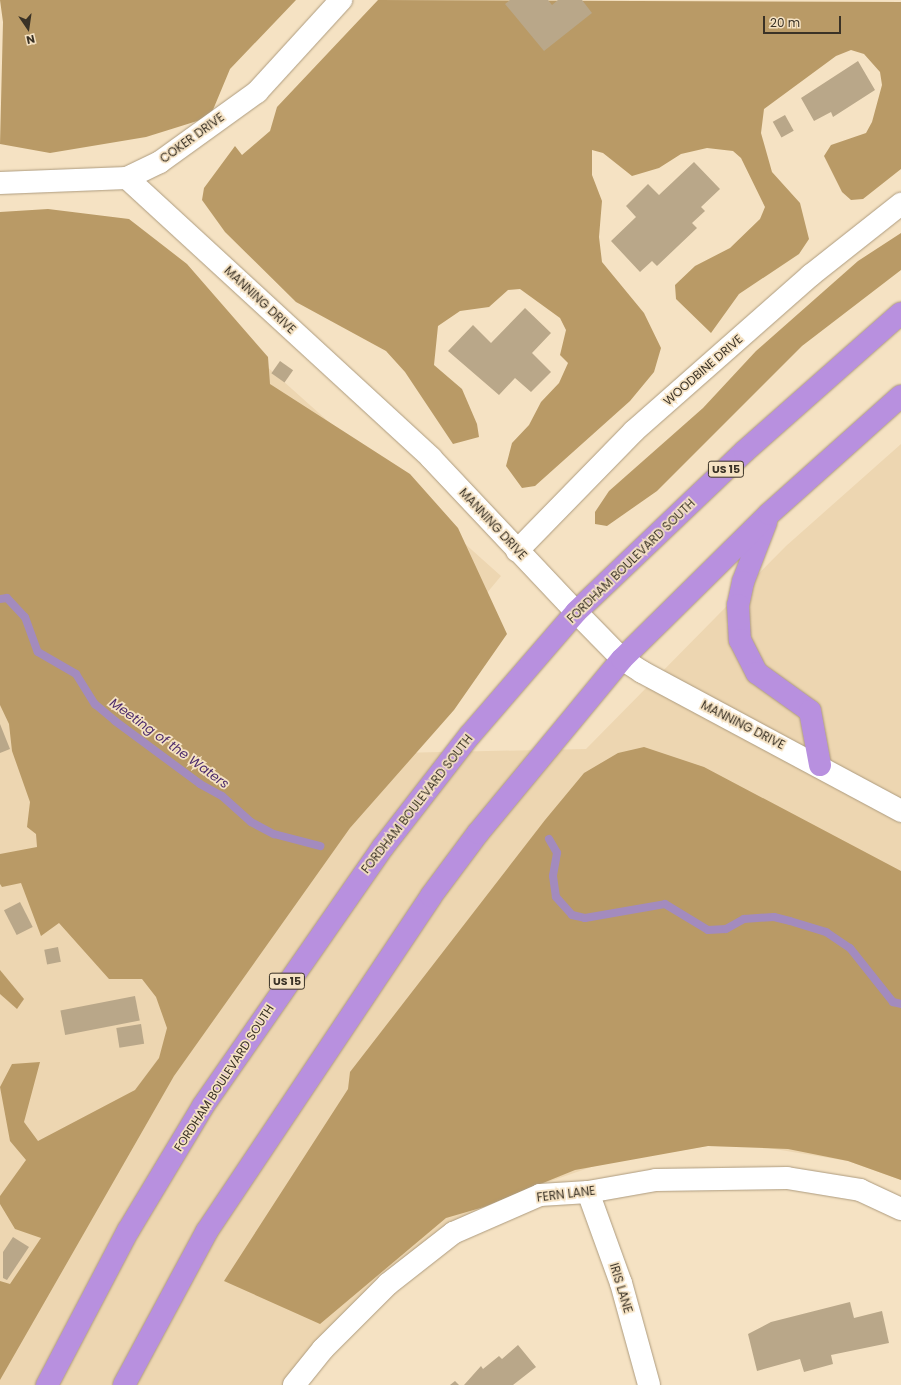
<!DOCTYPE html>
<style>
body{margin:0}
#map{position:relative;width:901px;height:1385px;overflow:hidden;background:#f5e2c3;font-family:Poppins,sans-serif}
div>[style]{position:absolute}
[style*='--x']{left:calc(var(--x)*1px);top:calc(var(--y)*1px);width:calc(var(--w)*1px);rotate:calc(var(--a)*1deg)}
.built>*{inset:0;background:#edd6b1}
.forest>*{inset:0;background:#b99a66}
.stream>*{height:8px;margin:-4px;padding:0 4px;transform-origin:4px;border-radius:4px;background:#a38bbe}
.building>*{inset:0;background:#b9a789;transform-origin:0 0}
.roads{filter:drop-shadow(0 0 1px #ad9b7e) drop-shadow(0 0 1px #ad9b7e)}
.minor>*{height:22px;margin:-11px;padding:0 11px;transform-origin:11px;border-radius:11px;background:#fff}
.tertiary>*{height:22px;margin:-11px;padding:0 11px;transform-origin:11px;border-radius:11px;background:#fff}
.trunk>*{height:22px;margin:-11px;padding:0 11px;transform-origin:11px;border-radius:11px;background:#b890df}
span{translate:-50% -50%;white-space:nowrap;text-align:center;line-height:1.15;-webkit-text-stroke:3.5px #f5e2c3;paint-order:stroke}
.shield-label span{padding:1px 3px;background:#f5e2c3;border:1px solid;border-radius:3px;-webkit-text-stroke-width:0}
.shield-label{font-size:11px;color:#3a3226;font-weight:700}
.street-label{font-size:12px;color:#3a3226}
.water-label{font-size:13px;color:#4d2c6c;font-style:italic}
.north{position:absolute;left:8px;top:8px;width:40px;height:40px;-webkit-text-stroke:3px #f5e2c3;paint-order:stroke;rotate:167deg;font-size:11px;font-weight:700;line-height:16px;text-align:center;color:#3a3226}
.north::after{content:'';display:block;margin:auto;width:14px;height:18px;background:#3a3226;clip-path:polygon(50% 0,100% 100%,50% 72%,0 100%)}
.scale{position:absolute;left:763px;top:16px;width:78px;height:18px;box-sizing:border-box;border:2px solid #3a3226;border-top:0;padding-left:5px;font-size:12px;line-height:14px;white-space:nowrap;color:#3a3226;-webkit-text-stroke:3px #f5e2c3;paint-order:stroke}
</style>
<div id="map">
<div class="built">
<i style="clip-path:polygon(102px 219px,501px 576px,369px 735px,397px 753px,586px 749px,786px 546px,901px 444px,901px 1180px,848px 1161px,762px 1147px,708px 1146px,603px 1163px,513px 1194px,456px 1226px,287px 1385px,0 1385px,0 225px)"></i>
</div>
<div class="forest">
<i style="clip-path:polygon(0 0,296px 0,230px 69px,210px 117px,146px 137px,50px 153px,0 144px,3px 22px)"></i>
<i style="clip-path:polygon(378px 0,901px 2px,901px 169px,863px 199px,851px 200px,842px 192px,824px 156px,831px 145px,866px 133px,872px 122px,882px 85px,880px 72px,864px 54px,851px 50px,836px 56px,764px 109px,761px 133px,772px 172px,800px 203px,809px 239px,799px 254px,739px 294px,711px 333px,676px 299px,675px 285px,695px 266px,730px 248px,760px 219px,765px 207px,741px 158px,733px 151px,707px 148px,681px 154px,659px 168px,632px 176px,603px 153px,592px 150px,592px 175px,602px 201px,599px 237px,602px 262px,644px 313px,661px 348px,654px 372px,630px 401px,535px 486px,522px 488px,506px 466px,512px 443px,529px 425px,541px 402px,559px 383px,568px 363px,560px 355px,566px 330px,560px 318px,520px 289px,508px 290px,489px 307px,460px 311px,438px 326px,434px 365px,462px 389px,477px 424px,479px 437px,453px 444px,405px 372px,386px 351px,296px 302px,225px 232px,202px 200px,204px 188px,235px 146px,242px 155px,270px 131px,277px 107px)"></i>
<i style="clip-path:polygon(48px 209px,129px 219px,187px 264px,268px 357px,270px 384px,410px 474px,458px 528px,507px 634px,454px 710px,350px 828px,174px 1076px,0 1380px,0 1281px,10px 1284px,41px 1238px,15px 1229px,0 1204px,0 1196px,26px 1160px,10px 1141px,0 1087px,12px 1064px,40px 1062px,24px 1122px,38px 1141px,135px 1090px,159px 1058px,167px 1028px,156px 997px,142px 979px,109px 979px,59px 923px,41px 936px,21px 883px,2px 887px,0 884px,0 854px,37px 847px,36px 834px,27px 827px,30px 802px,12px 751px,9px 724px,0 705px,0 212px)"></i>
<i style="clip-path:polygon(901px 233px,901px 270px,802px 346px,657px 491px,607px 526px,595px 524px,595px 512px,609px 491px,703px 408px,756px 351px,858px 261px)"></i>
<i style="clip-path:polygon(644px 747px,704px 767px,901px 871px,901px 1180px,848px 1161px,788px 1149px,708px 1146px,575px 1170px,484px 1207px,446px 1218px,320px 1324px,224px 1281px,348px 1089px,350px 1072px,545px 820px,584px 773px,618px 753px)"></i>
<i style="clip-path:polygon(0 970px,24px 999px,17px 1009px,0 994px)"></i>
</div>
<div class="stream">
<i style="--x:0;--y:599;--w:7;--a:-8"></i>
<i style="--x:7;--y:598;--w:26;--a:47"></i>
<i style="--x:25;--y:617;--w:37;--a:70"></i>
<i style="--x:38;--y:652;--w:44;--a:30.1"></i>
<i style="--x:76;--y:674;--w:36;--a:58"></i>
<i style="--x:95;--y:704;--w:26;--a:40"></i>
<i style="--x:115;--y:721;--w:106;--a:36.5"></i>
<i style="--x:200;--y:784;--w:25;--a:29"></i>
<i style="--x:222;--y:796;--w:39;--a:42"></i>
<i style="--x:251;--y:822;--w:26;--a:28"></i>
<i style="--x:274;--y:834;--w:48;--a:14.6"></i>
<i style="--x:549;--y:839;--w:16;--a:60"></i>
<i style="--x:557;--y:853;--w:23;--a:100"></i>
<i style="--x:553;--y:876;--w:21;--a:82"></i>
<i style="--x:556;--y:897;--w:24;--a:48"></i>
<i style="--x:572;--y:915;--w:13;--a:13"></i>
<i style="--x:585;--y:918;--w:81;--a:-9.9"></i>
<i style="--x:665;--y:904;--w:50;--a:31.2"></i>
<i style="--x:708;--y:930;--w:18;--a:-3"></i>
<i style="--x:726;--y:929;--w:21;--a:-29"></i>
<i style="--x:744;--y:919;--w:30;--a:-4"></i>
<i style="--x:774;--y:917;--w:16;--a:14"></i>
<i style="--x:790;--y:921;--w:38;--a:17"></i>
<i style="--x:826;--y:932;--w:29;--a:34"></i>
<i style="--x:850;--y:948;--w:69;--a:51.5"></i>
<i style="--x:893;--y:1002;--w:8;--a:14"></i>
</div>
<div class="building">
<i style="clip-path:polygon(510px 0,548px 0,552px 5px,558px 0,582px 0,592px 13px,544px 51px,505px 4px)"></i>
<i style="clip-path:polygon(858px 61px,875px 90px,833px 117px,831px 112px,814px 121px,801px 98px)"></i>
<i style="left:785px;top:115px;width:18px;height:14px;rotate:61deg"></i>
<i style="clip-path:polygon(694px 162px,720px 189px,701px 207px,705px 211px,692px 223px,697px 228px,657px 266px,652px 261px,640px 272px,611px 241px,636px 217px,626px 206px,648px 184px,659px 195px)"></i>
<i style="clip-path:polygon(525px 308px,551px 333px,532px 353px,551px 372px,531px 392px,515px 378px,499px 395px,448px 351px,473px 325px,491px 343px)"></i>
<i style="left:280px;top:361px;width:16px;height:15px;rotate:35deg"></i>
<i style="clip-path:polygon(0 724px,10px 749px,0 753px)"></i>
<i style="left:20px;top:902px;width:28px;height:18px;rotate:63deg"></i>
<i style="left:58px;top:947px;width:15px;height:14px;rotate:79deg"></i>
<i style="left:135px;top:996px;width:25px;height:76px;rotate:79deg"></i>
<i style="left:141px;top:1024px;width:20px;height:25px;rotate:81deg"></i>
<i style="clip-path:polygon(13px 1237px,29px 1247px,7px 1280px,3px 1278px,3px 1252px)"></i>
<i style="clip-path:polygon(850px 1302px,854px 1318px,882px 1311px,889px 1343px,831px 1355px,833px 1364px,804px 1372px,800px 1359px,757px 1371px,748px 1334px,771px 1322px)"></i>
<i style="clip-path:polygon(518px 1345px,536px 1367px,513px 1385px,464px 1385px,481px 1366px,483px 1369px,499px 1356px,502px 1359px)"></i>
<i style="clip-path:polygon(455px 1381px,459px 1385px,450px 1385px)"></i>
</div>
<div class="roads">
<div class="minor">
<i style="--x:127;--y:178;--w:413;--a:42.6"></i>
<i style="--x:431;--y:458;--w:212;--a:46.7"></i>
<i style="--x:0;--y:183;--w:127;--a:-2.3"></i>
<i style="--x:127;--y:178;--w:37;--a:-26"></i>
<i style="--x:160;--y:162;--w:120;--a:-35.8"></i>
<i style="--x:257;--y:92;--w:125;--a:-47.6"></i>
<i style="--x:517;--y:551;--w:168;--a:-45.7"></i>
<i style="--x:634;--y:431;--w:236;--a:-41.4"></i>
<i style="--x:811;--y:275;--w:115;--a:-38.3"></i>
<i style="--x:588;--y:1192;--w:97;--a:70.1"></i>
<i style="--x:621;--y:1283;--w:106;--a:74.6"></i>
<i style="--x:294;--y:1385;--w:46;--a:-51.1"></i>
<i style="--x:323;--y:1349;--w:92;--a:-45"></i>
<i style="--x:388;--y:1284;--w:83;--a:-38.1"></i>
<i style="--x:453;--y:1233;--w:95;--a:-23.6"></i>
<i style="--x:540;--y:1195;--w:48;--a:-3.6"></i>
<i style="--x:588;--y:1192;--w:69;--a:-10"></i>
<i style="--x:656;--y:1180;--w:131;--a:-0.9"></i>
<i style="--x:787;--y:1178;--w:74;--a:9.3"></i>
<i style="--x:860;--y:1190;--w:45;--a:24.9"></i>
</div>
<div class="tertiary">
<i style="--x:576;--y:612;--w:66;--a:45.6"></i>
<i style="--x:622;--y:659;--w:24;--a:33"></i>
<i style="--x:642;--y:672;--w:294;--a:28.2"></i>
</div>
<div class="trunk">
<i style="--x:766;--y:522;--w:64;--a:111"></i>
<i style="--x:743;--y:582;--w:24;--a:102"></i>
<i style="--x:738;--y:605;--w:35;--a:87"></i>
<i style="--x:740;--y:640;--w:37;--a:63"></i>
<i style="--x:757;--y:673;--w:65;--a:35.6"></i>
<i style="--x:810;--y:711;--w:55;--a:79.5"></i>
<i style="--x:47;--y:1385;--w:174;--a:-62.3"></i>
<i style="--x:128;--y:1231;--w:146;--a:-59"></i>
<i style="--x:203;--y:1106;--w:315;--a:-55.2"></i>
<i style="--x:383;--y:847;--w:142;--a:-52.2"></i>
<i style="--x:470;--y:735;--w:162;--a:-49.2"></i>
<i style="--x:576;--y:612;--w:233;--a:-43.6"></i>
<i style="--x:745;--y:451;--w:208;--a:-41.5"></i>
<i style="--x:124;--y:1385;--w:175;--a:-61.7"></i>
<i style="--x:207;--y:1231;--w:403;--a:-56.2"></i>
<i style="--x:431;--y:896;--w:79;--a:-53.3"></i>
<i style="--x:478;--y:833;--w:226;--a:-50.4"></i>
<i style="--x:622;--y:659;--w:206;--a:-44.6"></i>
<i style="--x:769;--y:514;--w:177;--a:-41.8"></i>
</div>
</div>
<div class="shield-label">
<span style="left:726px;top:469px">US 15</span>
<span style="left:287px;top:981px">US 15</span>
</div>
<div class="street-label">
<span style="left:192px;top:138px;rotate:-36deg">COKER DRIVE</span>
<span style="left:260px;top:300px;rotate:43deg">MANNING DRIVE</span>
<span style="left:703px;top:370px;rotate:-41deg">WOODBINE DRIVE</span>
<span style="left:493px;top:524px;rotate:47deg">MANNING DRIVE</span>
<span style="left:631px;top:561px;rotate:-44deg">FORDHAM BOULEVARD SOUTH</span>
<span style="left:743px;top:725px;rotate:27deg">MANNING DRIVE</span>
<span style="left:417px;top:804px;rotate:-52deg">FORDHAM BOULEVARD SOUTH</span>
<span style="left:224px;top:1078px;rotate:-57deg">FORDHAM BOULEVARD SOUTH</span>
<span style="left:566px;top:1194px;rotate:-7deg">FERN LANE</span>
<span style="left:621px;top:1288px;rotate:73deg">IRIS LANE</span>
</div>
<div class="water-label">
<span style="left:169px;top:744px;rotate:36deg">Meeting of the Waters</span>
</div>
<div class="north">N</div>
<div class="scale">20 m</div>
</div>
